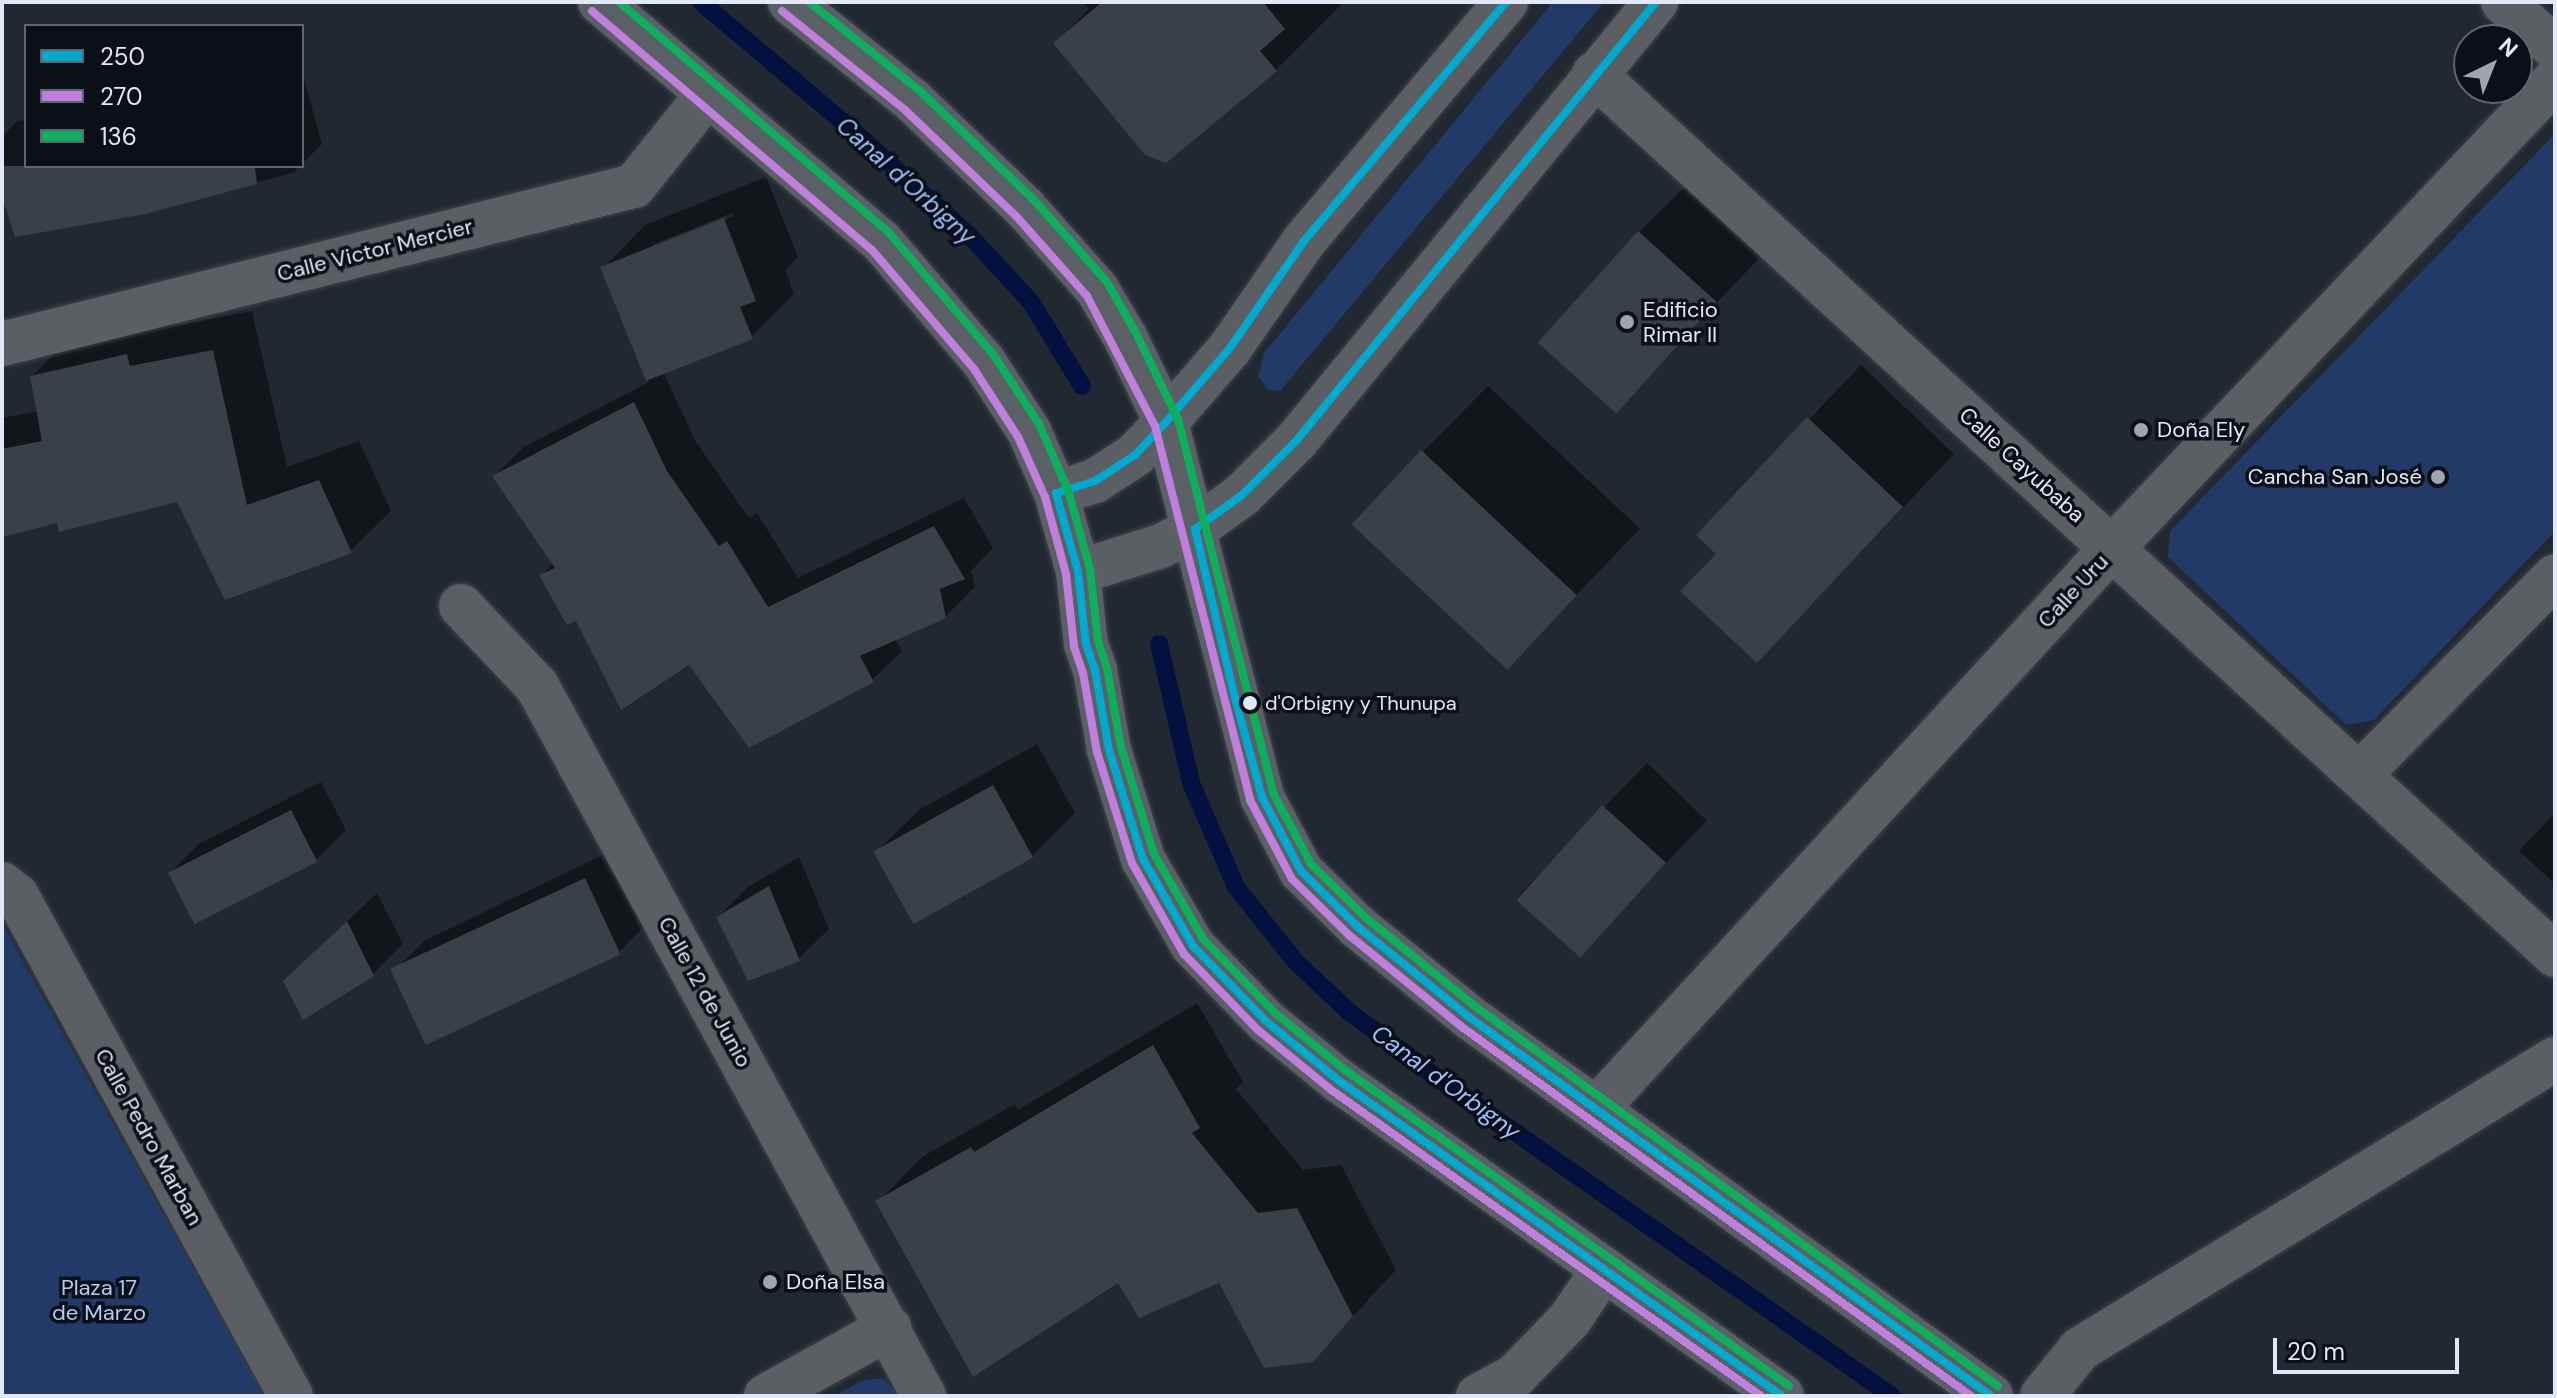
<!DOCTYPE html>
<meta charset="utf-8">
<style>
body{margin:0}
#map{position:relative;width:2557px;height:1398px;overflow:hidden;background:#222832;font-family:"DM Sans",sans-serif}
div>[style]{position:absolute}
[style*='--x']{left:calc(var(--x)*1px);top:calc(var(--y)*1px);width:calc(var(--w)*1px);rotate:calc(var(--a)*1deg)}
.green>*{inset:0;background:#213a68}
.shadow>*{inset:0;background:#0007;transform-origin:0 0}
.stream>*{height:18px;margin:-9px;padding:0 9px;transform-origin:9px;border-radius:9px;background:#031141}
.building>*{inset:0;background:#3a4048;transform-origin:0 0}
.roads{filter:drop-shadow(0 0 2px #3e444c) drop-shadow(0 0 2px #3e444c)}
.minor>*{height:44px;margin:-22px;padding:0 22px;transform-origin:22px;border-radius:22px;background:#5b5e62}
.major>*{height:44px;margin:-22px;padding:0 22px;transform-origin:22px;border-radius:22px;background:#5b5f66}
.bus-1>*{height:8px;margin:-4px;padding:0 4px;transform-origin:4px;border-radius:4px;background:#00a9ce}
.bus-2>*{height:8px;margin:-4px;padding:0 4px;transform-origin:4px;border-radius:4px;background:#c07fdc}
.bus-3>*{height:8px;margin:-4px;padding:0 4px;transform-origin:4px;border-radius:4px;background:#0daf5c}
.dots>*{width:22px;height:22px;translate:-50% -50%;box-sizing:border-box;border:4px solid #0a0f18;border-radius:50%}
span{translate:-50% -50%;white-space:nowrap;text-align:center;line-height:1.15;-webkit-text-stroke:7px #0a0f18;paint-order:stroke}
.bus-label{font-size:20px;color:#e1e9f6}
.left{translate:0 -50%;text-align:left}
.street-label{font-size:22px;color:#e1e9f6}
.poi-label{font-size:22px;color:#e1e9f6}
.right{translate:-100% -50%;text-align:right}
.park-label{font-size:22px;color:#b2cbf3}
.water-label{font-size:24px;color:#9dc1fe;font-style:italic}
.frame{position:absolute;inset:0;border:4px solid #e1e9f6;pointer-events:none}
.legend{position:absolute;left:24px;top:24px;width:280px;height:144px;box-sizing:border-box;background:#0a0f18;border:2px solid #606671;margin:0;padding:10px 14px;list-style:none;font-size:24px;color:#e1e9f6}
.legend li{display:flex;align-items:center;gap:16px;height:40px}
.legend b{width:40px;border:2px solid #606671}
.north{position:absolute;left:2453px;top:24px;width:80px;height:80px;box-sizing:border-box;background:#0a0f18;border:2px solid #606671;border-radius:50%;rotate:43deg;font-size:22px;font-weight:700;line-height:32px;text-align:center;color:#e1e9f6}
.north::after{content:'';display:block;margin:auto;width:28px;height:36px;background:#9ea5b1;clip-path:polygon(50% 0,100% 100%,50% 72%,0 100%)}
.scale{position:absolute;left:2273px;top:1338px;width:186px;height:36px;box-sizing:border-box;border:4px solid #e1e9f6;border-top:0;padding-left:10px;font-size:24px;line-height:28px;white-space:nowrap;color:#e1e9f6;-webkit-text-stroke:6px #0a0f18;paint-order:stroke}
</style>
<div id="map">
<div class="green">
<i style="clip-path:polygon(1553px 2px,1604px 2px,1280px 391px,1268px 390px,1258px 376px,1264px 353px)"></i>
<i style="clip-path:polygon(2555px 134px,2555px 531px,2374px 720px,2346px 725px,2168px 557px,2170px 531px)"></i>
<i style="clip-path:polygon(2px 925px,4px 927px,264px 1396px,2px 1396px)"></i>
<i style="clip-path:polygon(882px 1378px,901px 1396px,834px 1396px,861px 1381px)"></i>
</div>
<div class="shadow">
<i style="clip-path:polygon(1083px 2px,1339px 2px,1341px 5px,1276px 70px,1055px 43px,1089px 9px)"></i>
<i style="clip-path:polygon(302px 72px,322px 144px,302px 164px)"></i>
<i style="clip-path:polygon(26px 120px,26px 166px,300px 166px,293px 173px,144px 212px,2px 191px,2px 137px,17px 121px)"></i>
<i style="clip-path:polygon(1705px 167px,1781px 235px,1616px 410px,1639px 232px)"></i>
<i style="clip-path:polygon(evenodd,766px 177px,798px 257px,785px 270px,794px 294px,751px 337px,663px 372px,696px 442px,749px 518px,757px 513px,798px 578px,964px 498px,993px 548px,971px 571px,975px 587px,945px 617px,895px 639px,902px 651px,872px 680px,689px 662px,576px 619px,541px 575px,554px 563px,494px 476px,524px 447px,649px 382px,603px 268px,645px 225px,766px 177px,732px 213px,734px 216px,652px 249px,652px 245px,732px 213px)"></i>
<i style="clip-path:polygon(252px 311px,287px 467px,359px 441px,391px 511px,350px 551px,179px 500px,59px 521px,2px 535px,2px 418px,38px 411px,32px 376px,72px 336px,167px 315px,169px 327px)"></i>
<i style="clip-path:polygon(1861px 365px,1954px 454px,1809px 607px,1718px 554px,1699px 535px)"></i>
<i style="clip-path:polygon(1488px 386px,1640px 529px,1505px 669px,1423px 452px)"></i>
<i style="clip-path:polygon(1037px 744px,1075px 813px,1032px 856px,876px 852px,919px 810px)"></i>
<i style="left:1647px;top:763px;width:83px;height:187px;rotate:44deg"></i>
<i style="clip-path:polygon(321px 782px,346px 830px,316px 860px,170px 873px,200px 843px)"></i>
<i style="clip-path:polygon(2555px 813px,2555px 884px,2519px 851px)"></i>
<i style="clip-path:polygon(615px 849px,649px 922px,618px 953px,394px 971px,424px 941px)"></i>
<i style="clip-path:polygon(799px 857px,829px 929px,798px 959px,718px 917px,748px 887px)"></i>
<i style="clip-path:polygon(377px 893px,403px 944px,373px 974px,315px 951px)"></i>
<i style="clip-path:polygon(1197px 1003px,1243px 1082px,1236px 1089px,1303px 1170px,1341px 1165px,1396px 1270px,1312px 1360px,1220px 1281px,1118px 1281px,878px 1202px,922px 1157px,1015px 1104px,1018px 1110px)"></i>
</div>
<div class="stream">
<i style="--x:701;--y:2;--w:185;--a:40.2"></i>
<i style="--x:842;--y:121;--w:172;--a:41.9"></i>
<i style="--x:970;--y:236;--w:90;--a:47.3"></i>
<i style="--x:1031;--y:302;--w:98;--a:58.7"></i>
<i style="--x:1159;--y:644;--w:143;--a:77"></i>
<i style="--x:1191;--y:783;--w:113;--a:66.6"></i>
<i style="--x:1236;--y:887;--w:95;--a:51.4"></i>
<i style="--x:1295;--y:961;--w:73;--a:43.3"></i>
<i style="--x:1348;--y:1011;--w:114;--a:36.8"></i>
<i style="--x:1439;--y:1079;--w:553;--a:34.98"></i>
</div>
<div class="building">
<i style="clip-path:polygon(1102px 2px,1263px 2px,1285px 29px,1260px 51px,1277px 71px,1166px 163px,1145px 155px,1053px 43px)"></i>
<i style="clip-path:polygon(2px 166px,255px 166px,257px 184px,145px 214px,15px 237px,2px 197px)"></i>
<i style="clip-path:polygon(724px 218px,756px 301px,740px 307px,753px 339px,646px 381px,600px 267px)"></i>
<i style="left:1638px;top:231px;width:106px;height:150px;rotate:42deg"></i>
<i style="clip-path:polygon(213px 350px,247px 505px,319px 480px,352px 553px,225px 600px,177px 502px,59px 532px,57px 523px,2px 537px,2px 449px,42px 441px,30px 376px,127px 354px,130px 366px)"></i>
<i style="clip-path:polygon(634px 402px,667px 471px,719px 546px,727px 541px,768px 607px,934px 526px,965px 579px,940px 589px,946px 618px,860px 656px,874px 682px,749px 748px,689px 665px,621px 710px,576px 621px,567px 625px,539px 575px,555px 568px,492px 476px)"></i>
<i style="clip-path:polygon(1807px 417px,1903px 507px,1757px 663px,1680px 591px,1716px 554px,1696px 535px)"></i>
<i style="left:1421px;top:450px;width:213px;height:102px;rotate:43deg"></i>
<i style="left:993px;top:785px;width:83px;height:137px;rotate:61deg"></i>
<i style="left:1602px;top:805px;width:86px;height:128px;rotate:42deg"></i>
<i style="left:291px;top:810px;width:58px;height:138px;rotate:63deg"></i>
<i style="left:585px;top:878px;width:84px;height:215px;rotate:65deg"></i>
<i style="clip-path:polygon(769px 886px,800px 961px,748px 981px,716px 917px)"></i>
<i style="clip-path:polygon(347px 921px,374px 976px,303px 1020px,283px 981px)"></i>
<i style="clip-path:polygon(1153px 1045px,1200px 1128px,1192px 1133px,1258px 1213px,1297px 1208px,1353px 1316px,1313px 1362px,1264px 1368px,1219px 1283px,1139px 1318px,1118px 1283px,973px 1377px,875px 1201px,971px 1147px,974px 1152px)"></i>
</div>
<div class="roads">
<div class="minor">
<i style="--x:2503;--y:2;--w:69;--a:41.5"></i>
<i style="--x:1594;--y:74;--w:1304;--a:42.51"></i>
<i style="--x:2;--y:344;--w:651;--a:-14.04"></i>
<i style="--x:634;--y:186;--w:118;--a:-51.2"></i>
<i style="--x:1056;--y:493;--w:41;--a:-17.1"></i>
<i style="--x:1095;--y:481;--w:48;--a:-33"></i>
<i style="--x:1135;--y:455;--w:45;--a:-46.8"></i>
<i style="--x:1166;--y:422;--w:98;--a:-49.1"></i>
<i style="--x:1230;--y:348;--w:130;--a:-55.3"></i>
<i style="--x:1304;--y:241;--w:313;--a:-49.8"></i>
<i style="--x:1078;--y:572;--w:87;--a:-17.4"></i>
<i style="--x:1161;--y:546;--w:38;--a:-27"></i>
<i style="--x:1195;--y:529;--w:58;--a:-35.9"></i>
<i style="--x:1242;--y:495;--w:76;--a:-45"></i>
<i style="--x:1296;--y:441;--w:568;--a:-50.65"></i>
<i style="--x:461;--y:606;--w:110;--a:46.5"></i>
<i style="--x:537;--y:686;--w:809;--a:61.41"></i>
<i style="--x:2359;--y:775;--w:279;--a:-45.4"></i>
<i style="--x:2;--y:884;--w:19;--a:39"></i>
<i style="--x:17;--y:896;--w:570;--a:61.28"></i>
<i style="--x:1597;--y:1108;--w:761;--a:-47.4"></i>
<i style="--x:2112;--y:548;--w:644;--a:-46.57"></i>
<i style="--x:766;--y:1396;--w:141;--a:-28.9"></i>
<i style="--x:1478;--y:1396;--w:42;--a:-28.4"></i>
<i style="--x:1515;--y:1376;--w:79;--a:-46"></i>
<i style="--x:1570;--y:1319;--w:59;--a:-56"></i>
<i style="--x:2042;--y:1396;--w:60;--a:-51"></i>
<i style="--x:2080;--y:1349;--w:557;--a:-31.41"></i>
</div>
<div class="major">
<i style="--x:600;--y:2;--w:369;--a:40.4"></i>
<i style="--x:881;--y:241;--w:159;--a:49.6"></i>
<i style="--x:984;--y:362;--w:82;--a:56.9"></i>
<i style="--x:1029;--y:431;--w:68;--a:66.5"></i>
<i style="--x:1056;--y:493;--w:82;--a:74.4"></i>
<i style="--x:1078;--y:572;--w:72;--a:83.7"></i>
<i style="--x:1086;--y:644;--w:28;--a:71"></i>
<i style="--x:1095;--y:670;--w:81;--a:80.1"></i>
<i style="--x:1109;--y:750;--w:114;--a:72.7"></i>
<i style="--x:1143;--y:859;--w:100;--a:60.1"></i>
<i style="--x:1193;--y:946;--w:106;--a:45.8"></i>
<i style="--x:1267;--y:1022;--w:92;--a:39.2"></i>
<i style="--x:1338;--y:1080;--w:545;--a:35.44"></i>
<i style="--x:790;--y:2;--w:156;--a:38.8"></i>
<i style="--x:912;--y:100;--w:156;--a:43.7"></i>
<i style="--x:1025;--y:208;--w:108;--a:48.4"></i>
<i style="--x:1097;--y:289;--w:56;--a:59.7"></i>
<i style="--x:1125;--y:337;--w:94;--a:64.2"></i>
<i style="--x:1166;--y:422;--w:387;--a:75.6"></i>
<i style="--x:1262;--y:797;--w:84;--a:62.2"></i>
<i style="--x:1301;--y:871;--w:80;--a:44.5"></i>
<i style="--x:1358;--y:927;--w:143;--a:39"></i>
<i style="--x:1469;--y:1017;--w:645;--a:35.98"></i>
</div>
</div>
<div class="bus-1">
<i style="--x:1506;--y:2;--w:313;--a:130.2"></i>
<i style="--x:1304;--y:241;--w:130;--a:124.7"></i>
<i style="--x:1230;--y:348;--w:98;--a:130.9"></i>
<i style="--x:1166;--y:422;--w:45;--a:133.2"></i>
<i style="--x:1135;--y:455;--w:48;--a:147"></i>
<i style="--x:1095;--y:481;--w:41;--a:162.9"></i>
<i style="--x:1056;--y:493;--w:82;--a:74.4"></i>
<i style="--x:1078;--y:572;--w:72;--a:83.7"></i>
<i style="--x:1086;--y:644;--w:28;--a:71"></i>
<i style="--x:1095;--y:670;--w:81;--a:80.1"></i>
<i style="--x:1109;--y:750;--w:114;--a:72.7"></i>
<i style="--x:1143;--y:859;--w:100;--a:60.1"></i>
<i style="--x:1193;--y:946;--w:106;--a:45.8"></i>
<i style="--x:1267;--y:1022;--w:92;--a:39.2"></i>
<i style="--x:1338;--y:1080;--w:545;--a:35.44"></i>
<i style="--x:1656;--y:2;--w:568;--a:129.35"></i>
<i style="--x:1296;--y:441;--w:76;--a:135"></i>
<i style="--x:1242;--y:495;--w:58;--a:144.1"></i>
<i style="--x:1195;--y:529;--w:174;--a:76.7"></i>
<i style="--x:1235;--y:698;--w:103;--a:74.7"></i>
<i style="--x:1262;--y:797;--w:84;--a:62.2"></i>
<i style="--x:1301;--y:871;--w:80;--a:44.5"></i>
<i style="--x:1358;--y:927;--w:143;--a:39"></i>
<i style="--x:1469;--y:1017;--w:645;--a:35.98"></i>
</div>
<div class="bus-2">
<i style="--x:592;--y:11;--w:368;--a:40.5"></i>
<i style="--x:872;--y:250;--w:157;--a:49.4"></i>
<i style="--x:974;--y:369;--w:81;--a:57.1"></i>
<i style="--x:1018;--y:437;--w:66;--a:65.8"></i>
<i style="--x:1045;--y:497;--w:80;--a:74.7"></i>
<i style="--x:1066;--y:574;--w:73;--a:83.7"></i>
<i style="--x:1074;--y:647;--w:28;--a:71"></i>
<i style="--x:1083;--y:673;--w:80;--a:80"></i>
<i style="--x:1097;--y:752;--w:116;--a:72.5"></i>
<i style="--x:1132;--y:863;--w:105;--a:60.3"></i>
<i style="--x:1184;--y:954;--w:106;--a:45.8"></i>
<i style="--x:1258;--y:1030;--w:93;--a:39.3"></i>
<i style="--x:1330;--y:1089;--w:529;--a:35.46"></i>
<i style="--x:782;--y:11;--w:156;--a:38.8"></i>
<i style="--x:904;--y:109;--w:155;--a:43.7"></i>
<i style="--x:1016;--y:216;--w:107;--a:48.4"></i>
<i style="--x:1087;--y:296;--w:147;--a:62.4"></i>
<i style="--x:1155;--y:426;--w:386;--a:75.7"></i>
<i style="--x:1250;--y:800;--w:89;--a:62"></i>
<i style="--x:1292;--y:879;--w:81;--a:44.5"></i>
<i style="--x:1350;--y:936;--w:144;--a:39.1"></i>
<i style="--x:1462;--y:1027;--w:629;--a:35.94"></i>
</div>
<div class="bus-3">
<i style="--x:619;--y:2;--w:355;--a:40.5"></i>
<i style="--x:889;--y:233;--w:160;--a:49.3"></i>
<i style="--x:993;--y:354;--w:84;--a:56.7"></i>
<i style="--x:1039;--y:424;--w:72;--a:66.3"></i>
<i style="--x:1068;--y:490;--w:82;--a:74.4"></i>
<i style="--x:1090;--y:569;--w:72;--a:83.7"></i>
<i style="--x:1098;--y:641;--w:28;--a:72"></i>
<i style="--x:1107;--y:668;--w:80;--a:80"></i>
<i style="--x:1121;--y:747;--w:112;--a:72.9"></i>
<i style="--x:1154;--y:854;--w:98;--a:60"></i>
<i style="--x:1203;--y:939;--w:103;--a:45.8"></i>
<i style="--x:1275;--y:1013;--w:90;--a:39.2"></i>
<i style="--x:1345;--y:1070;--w:545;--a:35.44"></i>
<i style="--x:809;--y:2;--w:142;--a:38.7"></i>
<i style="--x:920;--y:91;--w:156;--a:43.7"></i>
<i style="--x:1033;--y:199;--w:111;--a:48.3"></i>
<i style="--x:1107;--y:282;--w:56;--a:60.3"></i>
<i style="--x:1135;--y:331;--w:98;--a:64"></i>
<i style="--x:1178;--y:419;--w:386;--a:75.7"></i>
<i style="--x:1273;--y:793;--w:81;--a:61.8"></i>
<i style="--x:1311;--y:864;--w:77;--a:44.5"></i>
<i style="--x:1366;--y:918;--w:141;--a:39"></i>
<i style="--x:1476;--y:1007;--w:645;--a:35.98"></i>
</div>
<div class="dots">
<i style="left:1627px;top:322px;background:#9ea5b1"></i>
<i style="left:2141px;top:430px;background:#9ea5b1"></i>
<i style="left:2438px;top:477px;background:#9ea5b1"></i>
<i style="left:1250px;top:703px;background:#e1e9f6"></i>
<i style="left:770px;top:1282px;background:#9ea5b1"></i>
</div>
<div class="bus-label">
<span class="left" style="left:1265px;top:703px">d'Orbigny y Thunupa</span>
</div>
<div class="street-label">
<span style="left:375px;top:250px;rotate:-14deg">Calle Victor Mercier</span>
<span style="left:2022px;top:465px;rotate:42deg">Calle Cayubaba</span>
<span style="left:2073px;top:591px;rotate:-47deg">Calle Uru</span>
<span style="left:705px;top:992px;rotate:61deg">Calle 12 de Junio</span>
<span style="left:149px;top:1137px;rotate:61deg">Calle Pedro Marban</span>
</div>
<div class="poi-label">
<span class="left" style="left:1643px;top:322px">Edificio<br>Rimar II</span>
<span class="left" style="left:2157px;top:430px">Doña Ely</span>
<span class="right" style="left:2422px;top:477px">Cancha San José</span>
<span class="left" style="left:786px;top:1282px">Doña Elsa</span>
</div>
<div class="park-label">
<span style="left:99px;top:1300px">Plaza 17<br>de Marzo</span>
</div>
<div class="water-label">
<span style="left:906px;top:181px;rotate:42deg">Canal d'Orbigny</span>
<span style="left:1446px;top:1082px;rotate:36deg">Canal d'Orbigny</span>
</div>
<div class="frame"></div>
<ul class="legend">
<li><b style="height:10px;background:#00a9ce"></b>250</li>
<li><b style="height:10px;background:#c07fdc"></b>270</li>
<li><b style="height:10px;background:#0daf5c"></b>136</li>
</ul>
<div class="north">N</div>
<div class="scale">20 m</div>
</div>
